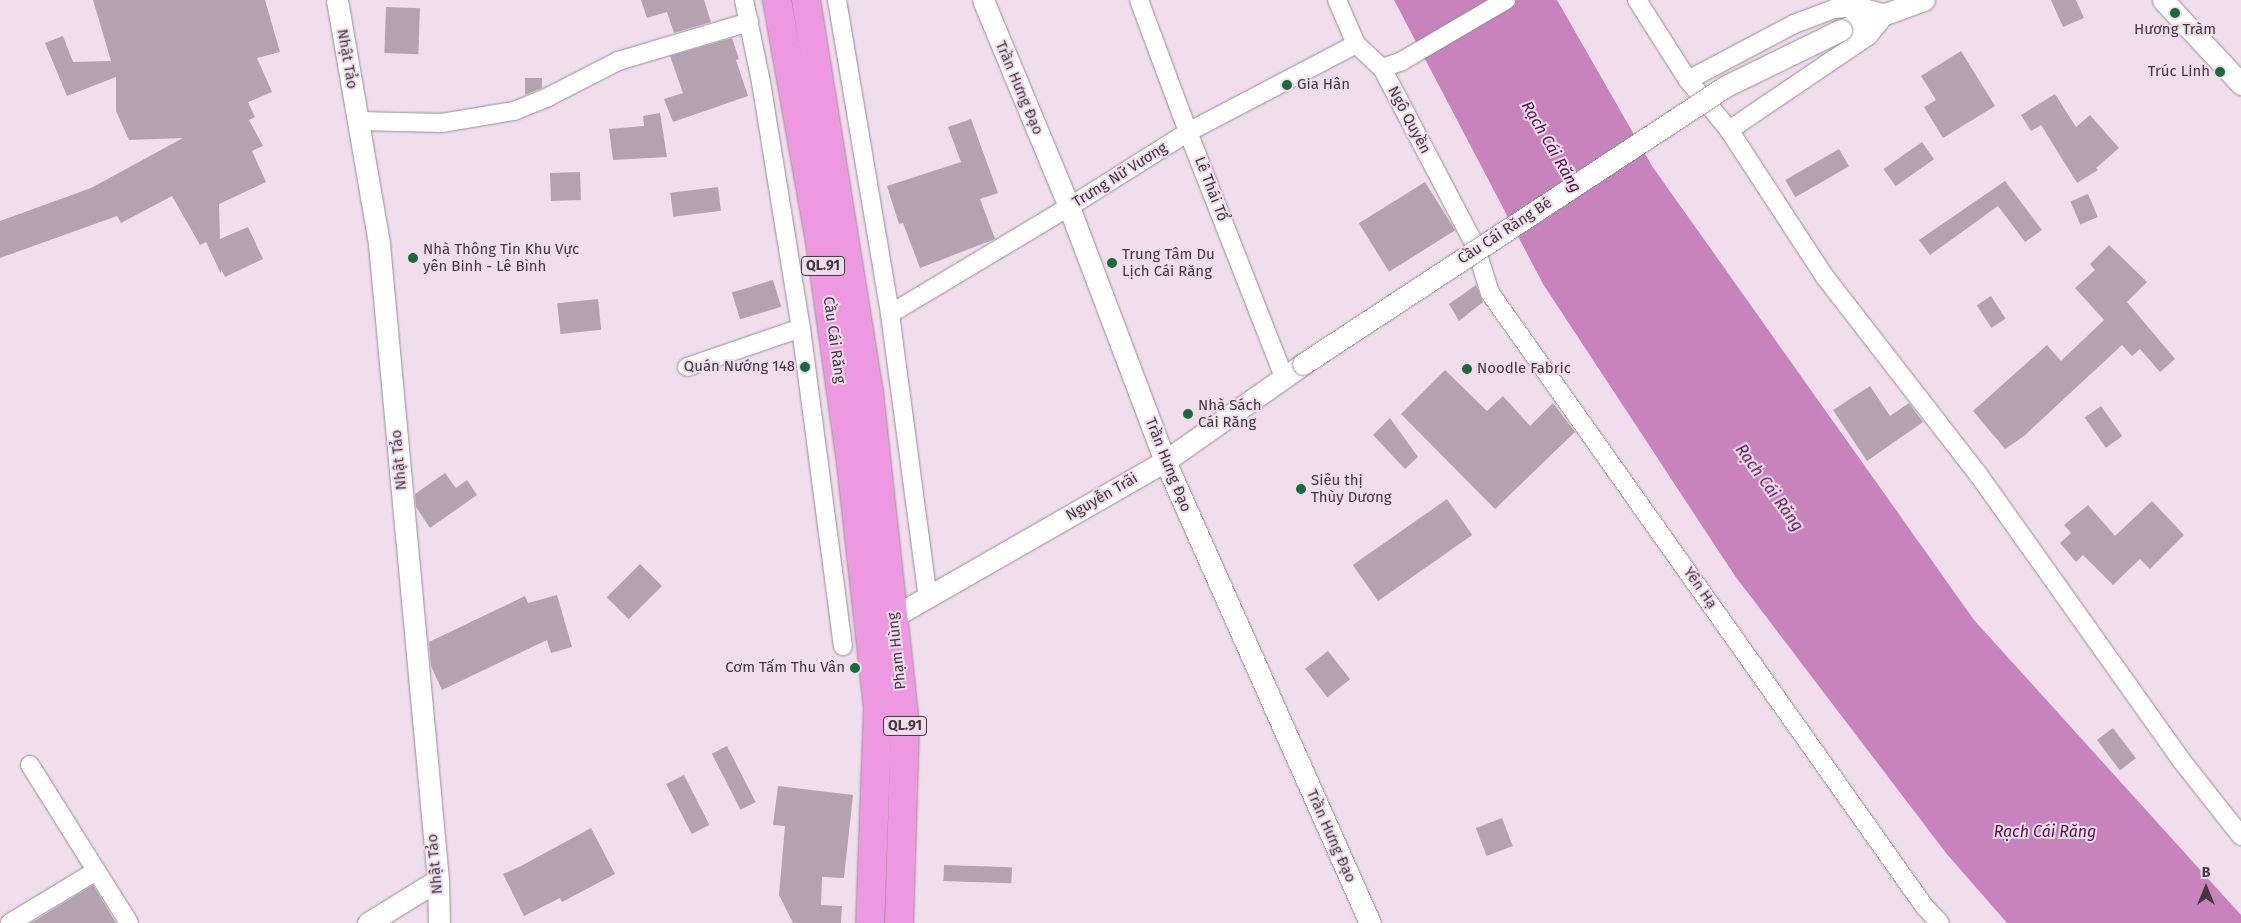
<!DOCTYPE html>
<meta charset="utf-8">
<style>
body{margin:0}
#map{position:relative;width:2241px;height:923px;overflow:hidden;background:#f1deed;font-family:"Fira Sans",sans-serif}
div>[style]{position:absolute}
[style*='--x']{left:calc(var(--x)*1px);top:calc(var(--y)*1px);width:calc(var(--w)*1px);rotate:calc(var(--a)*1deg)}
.water>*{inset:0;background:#c883bd}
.building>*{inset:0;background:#b4a2b1;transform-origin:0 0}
.roads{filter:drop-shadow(0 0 1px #9d8b99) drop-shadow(0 0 1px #9d8b99)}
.minor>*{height:18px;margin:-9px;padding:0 9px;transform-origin:9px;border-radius:9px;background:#fff}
.tertiary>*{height:21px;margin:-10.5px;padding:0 10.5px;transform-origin:10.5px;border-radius:10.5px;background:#fff}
.trunk>*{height:28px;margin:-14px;padding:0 14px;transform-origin:14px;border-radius:14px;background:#ee98e2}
.bridges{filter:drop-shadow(0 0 1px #9d8b99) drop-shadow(0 0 1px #9d8b99)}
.tertiary-bridge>*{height:21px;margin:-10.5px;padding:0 10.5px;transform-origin:10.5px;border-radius:10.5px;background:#fff}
.dots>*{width:14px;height:14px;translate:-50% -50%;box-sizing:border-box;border:2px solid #f1deed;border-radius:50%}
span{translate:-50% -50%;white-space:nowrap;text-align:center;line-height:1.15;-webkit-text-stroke:4px #f1deed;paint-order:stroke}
.shield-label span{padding:1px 4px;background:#f1deed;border:1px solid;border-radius:4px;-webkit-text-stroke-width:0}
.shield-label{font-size:14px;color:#41393f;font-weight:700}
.poi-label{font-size:15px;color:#41393f}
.right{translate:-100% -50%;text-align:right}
.left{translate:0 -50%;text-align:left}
.street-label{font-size:15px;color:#41393f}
.water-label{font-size:16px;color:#4d0e46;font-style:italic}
.north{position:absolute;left:2181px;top:863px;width:50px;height:50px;-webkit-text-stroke:4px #f1deed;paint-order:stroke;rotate:0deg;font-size:14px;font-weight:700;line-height:20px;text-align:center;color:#41393f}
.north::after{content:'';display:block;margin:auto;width:18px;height:22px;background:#41393f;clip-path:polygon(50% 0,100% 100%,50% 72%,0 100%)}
</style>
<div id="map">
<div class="water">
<i style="clip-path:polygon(1394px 0,1557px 0,1652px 166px,1974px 620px,2241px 915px,2241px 923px,2007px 923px,1946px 853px,1735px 576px,1543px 284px)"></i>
</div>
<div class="building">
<i style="clip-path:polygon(93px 0,265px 0,280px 52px,257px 58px,272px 92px,248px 102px,255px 117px,249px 120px,263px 146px,252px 151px,266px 182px,219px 204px,220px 239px,248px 227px,263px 259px,225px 277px,221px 269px,221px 274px,206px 242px,200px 245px,172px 196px,121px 223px,117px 216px,0 258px,0 221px,91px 188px,183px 138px,129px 140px,116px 111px,116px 77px,67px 96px,45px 43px,63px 36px,73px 62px,111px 61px)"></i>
<i style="clip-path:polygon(641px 0,704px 0,711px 22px,674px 33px,667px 12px,647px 18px)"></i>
<i style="clip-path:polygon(2051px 0,2076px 0,2084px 18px,2063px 27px)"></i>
<i style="left:386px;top:7px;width:34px;height:46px;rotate:2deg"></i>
<i style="clip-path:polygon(732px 38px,739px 59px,736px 60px,748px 96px,673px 122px,664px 99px,683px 93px,670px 56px)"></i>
<i style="clip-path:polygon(1961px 51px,1995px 106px,1943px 138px,1924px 107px,1936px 100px,1921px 76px)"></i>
<i style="clip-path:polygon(525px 78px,542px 78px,542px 88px,525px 95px)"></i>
<i style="clip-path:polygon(2055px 94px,2076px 127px,2090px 115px,2119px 148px,2096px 168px,2098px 170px,2077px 183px,2041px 125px,2031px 131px,2021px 115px)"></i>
<i style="clip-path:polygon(660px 113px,667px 157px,613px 160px,609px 129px,644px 126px,643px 116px)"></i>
<i style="clip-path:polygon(971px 119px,998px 193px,980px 199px,995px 239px,920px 268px,903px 223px,899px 224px,887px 186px,961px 162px,948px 127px)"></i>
<i style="left:1922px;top:142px;width:21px;height:47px;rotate:55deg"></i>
<i style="left:1839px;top:149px;width:20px;height:62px;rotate:60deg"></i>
<i style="left:580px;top:172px;width:28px;height:30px;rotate:88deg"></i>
<i style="clip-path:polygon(2005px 181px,2042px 230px,2025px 242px,1998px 206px,1930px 255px,1919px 240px)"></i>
<i style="left:1425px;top:182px;width:57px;height:78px;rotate:58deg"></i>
<i style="left:718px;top:187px;width:24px;height:48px;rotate:83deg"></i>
<i style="left:2088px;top:194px;width:25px;height:19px;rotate:67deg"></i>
<i style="clip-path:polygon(2109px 245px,2147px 282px,2127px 302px,2175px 359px,2160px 372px,2140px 349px,2132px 356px,2122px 345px,2024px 436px,2005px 449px,1973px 411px,2047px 345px,2061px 361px,2104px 320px,2075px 288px,2095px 270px,2090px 264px)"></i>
<i style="left:773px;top:280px;width:28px;height:43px;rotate:73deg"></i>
<i style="clip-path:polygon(1476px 285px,1483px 302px,1459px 321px,1449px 304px)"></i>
<i style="left:1991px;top:296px;width:27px;height:17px;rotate:57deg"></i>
<i style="left:598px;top:299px;width:31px;height:41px;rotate:84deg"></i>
<i style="clip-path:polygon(1445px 370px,1487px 411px,1503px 396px,1530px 426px,1553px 403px,1575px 432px,1495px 509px,1401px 414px)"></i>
<i style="clip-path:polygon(1870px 386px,1890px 416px,1909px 403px,1923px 422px,1867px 461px,1833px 410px)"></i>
<i style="left:2101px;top:406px;width:37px;height:20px;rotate:55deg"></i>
<i style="clip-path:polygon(1390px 418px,1418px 457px,1405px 469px,1373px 435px)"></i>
<i style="clip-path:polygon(445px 473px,456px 488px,467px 480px,477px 495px,430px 528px,416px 507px,415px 494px)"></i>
<i style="left:1447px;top:499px;width:44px;height:115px;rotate:55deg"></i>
<i style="clip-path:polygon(2152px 501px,2184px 535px,2150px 569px,2140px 559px,2113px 585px,2083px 555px,2076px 562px,2060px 543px,2071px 533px,2064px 525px,2088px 505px,2115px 536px)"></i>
<i style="left:640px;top:564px;width:31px;height:47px;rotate:45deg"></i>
<i style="clip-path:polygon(557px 595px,572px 647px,551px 653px,547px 640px,442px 690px,431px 666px,429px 642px,525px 596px,528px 603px)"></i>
<i style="left:1328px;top:651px;width:36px;height:29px;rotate:52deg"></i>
<i style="left:2113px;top:728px;width:38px;height:20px;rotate:53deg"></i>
<i style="left:727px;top:746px;width:63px;height:17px;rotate:63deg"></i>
<i style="left:684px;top:775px;width:56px;height:20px;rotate:63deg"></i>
<i style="clip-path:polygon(778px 786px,853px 795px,844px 878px,822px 877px,821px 905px,842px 906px,841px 923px,793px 923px,779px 895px,785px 826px,773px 825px)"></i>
<i style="left:1502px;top:818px;width:30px;height:28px;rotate:69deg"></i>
<i style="clip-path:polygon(591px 828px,615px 874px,562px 902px,560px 898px,524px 916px,503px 874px,521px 866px)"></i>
<i style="left:944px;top:865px;width:68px;height:16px;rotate:2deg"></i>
<i style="clip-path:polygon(93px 885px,116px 923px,31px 923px)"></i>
</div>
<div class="roads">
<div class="minor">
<i style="--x:744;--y:0;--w:84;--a:78.3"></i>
<i style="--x:761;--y:82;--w:249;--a:80.8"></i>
<i style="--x:801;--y:328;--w:321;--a:82.5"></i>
<i style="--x:837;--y:0;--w:318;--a:80.4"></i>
<i style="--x:890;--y:314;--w:287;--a:82.4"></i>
<i style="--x:1139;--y:0;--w:141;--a:69.6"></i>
<i style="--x:1188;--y:132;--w:263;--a:68.6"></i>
<i style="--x:1337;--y:0;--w:48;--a:66.6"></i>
<i style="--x:1356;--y:44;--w:35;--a:43"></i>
<i style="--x:1382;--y:68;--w:200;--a:62.3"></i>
<i style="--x:1475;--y:245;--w:50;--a:72.6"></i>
<i style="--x:1490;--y:293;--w:751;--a:54.7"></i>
<i style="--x:1924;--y:906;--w:23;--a:47"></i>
<i style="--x:1637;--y:0;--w:95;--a:57.5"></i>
<i style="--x:1688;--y:80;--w:65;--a:50.6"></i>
<i style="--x:1729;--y:130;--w:176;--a:56.9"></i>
<i style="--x:1825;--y:277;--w:249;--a:52.2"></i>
<i style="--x:1978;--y:474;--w:351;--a:54.6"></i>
<i style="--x:2181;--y:760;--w:97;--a:51.7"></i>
<i style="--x:1382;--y:68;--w:21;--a:-19"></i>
<i style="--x:1402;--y:61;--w:121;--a:-30.4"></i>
<i style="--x:1688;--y:80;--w:120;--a:-27.8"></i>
<i style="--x:1794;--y:24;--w:43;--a:-20.6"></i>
<i style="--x:1834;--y:9;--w:26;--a:-4"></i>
<i style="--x:1860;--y:7;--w:27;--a:15"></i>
<i style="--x:1886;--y:14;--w:28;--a:129"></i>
<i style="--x:1868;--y:36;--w:168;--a:145.9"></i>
<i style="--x:358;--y:121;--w:84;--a:1.4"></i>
<i style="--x:442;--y:123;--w:73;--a:-9.5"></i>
<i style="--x:514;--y:111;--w:37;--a:-22"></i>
<i style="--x:548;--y:97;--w:79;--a:-27.2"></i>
<i style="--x:618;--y:61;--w:137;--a:-16.6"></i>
<i style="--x:890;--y:314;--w:209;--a:-30.9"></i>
<i style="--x:1069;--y:207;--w:141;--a:-32.2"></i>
<i style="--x:1188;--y:132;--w:190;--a:-27.6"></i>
<i style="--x:687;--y:367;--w:120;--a:-18.9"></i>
<i style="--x:30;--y:765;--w:186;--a:57.9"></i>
<i style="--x:10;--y:923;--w:100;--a:-31.2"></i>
</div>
<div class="tertiary">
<i style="--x:337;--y:0;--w:248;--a:80.2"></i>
<i style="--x:379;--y:244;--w:639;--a:84.7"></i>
<i style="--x:438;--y:880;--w:43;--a:88.7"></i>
<i style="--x:983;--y:0;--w:224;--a:67.4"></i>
<i style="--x:1069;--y:207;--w:272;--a:69.3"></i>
<i style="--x:1165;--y:461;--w:505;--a:66.07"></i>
<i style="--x:2163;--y:0;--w:115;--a:47.1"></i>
<i style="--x:1841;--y:30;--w:88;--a:-19.9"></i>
<i style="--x:893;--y:617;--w:314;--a:-29.8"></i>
<i style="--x:1165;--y:461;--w:169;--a:-35.1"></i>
<i style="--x:368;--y:923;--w:82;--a:-31.6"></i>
</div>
<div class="trunk">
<i style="--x:777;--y:0;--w:246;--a:79.9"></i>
<i style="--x:820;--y:242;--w:223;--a:82"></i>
<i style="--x:851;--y:463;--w:247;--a:83.7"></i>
<i style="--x:878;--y:709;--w:214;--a:92.1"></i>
<i style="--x:806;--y:0;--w:398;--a:80.9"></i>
<i style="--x:869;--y:393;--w:333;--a:83.8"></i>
<i style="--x:905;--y:724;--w:199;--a:91.7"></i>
</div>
</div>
<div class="bridges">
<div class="tertiary-bridge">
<i style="--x:1303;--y:364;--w:506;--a:-33.31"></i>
<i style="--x:1726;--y:86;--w:128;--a:-26"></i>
</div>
</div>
<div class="dots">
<i style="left:2175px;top:13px;background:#1a6a3b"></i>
<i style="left:2220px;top:72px;background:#1a6a3b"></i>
<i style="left:1287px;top:85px;background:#1a6a3b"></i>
<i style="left:413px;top:258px;background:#1a6a3b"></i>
<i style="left:1112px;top:263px;background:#1a6a3b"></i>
<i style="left:805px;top:367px;background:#1a6a3b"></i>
<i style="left:1467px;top:369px;background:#1a6a3b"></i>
<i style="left:1188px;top:414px;background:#1a6a3b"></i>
<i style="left:1301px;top:489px;background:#1a6a3b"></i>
<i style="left:855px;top:668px;background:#1a6a3b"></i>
</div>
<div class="shield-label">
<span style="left:823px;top:266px">QL.91</span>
<span style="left:905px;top:726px">QL.91</span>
</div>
<div class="poi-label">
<span style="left:2175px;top:30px">Hương Tràm</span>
<span class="right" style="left:2210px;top:72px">Trúc Linh</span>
<span class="left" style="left:1297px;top:85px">Gia Hân</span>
<span class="left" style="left:423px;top:258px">Nhà Thông Tin Khu Vực<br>yên Binh - Lê Bình</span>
<span class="left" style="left:1122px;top:263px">Trung Tâm Du<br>Lịch Cái Răng</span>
<span class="right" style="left:795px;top:367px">Quán Nướng 148</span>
<span class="left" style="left:1477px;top:369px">Noodle Fabric</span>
<span class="left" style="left:1198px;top:414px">Nhà Sách<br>Cái Răng</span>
<span class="left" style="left:1311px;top:489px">Siêu thị<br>Thùy Dương</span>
<span class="right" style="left:845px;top:668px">Cơm Tấm Thu Vân</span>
</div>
<div class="street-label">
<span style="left:347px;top:59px;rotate:80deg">Nhật Tảo</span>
<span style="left:1019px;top:88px;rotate:67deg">Trần Hưng Đạo</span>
<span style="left:1409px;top:120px;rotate:62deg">Ngô Quyền</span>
<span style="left:1120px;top:175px;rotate:-32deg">Trưng Nữ Vương</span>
<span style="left:1211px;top:189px;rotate:69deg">Lê Thái Tổ</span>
<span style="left:1505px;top:231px;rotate:-33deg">Cầu Cái Răng Bé</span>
<span style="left:834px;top:340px;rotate:82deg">Cầu Cái Răng</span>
<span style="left:399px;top:460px;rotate:-95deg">Nhật Tảo</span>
<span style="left:1168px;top:465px;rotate:68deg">Trần Hưng Đạo</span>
<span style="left:1102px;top:497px;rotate:-30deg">Nguyễn Trãi</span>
<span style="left:1700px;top:588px;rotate:55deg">Yên Hạ</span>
<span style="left:897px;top:651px;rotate:-96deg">Phạm Hùng</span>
<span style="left:1331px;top:836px;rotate:66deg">Trần Hưng Đạo</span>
<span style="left:435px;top:864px;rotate:-95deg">Nhật Tảo</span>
</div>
<div class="water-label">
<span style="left:1551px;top:147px;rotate:60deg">Rạch Cái Răng</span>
<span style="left:1769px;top:488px;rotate:54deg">Rạch Cái Răng</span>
<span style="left:2045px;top:832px">Rạch Cái Răng</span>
</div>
<div class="north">B</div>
</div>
